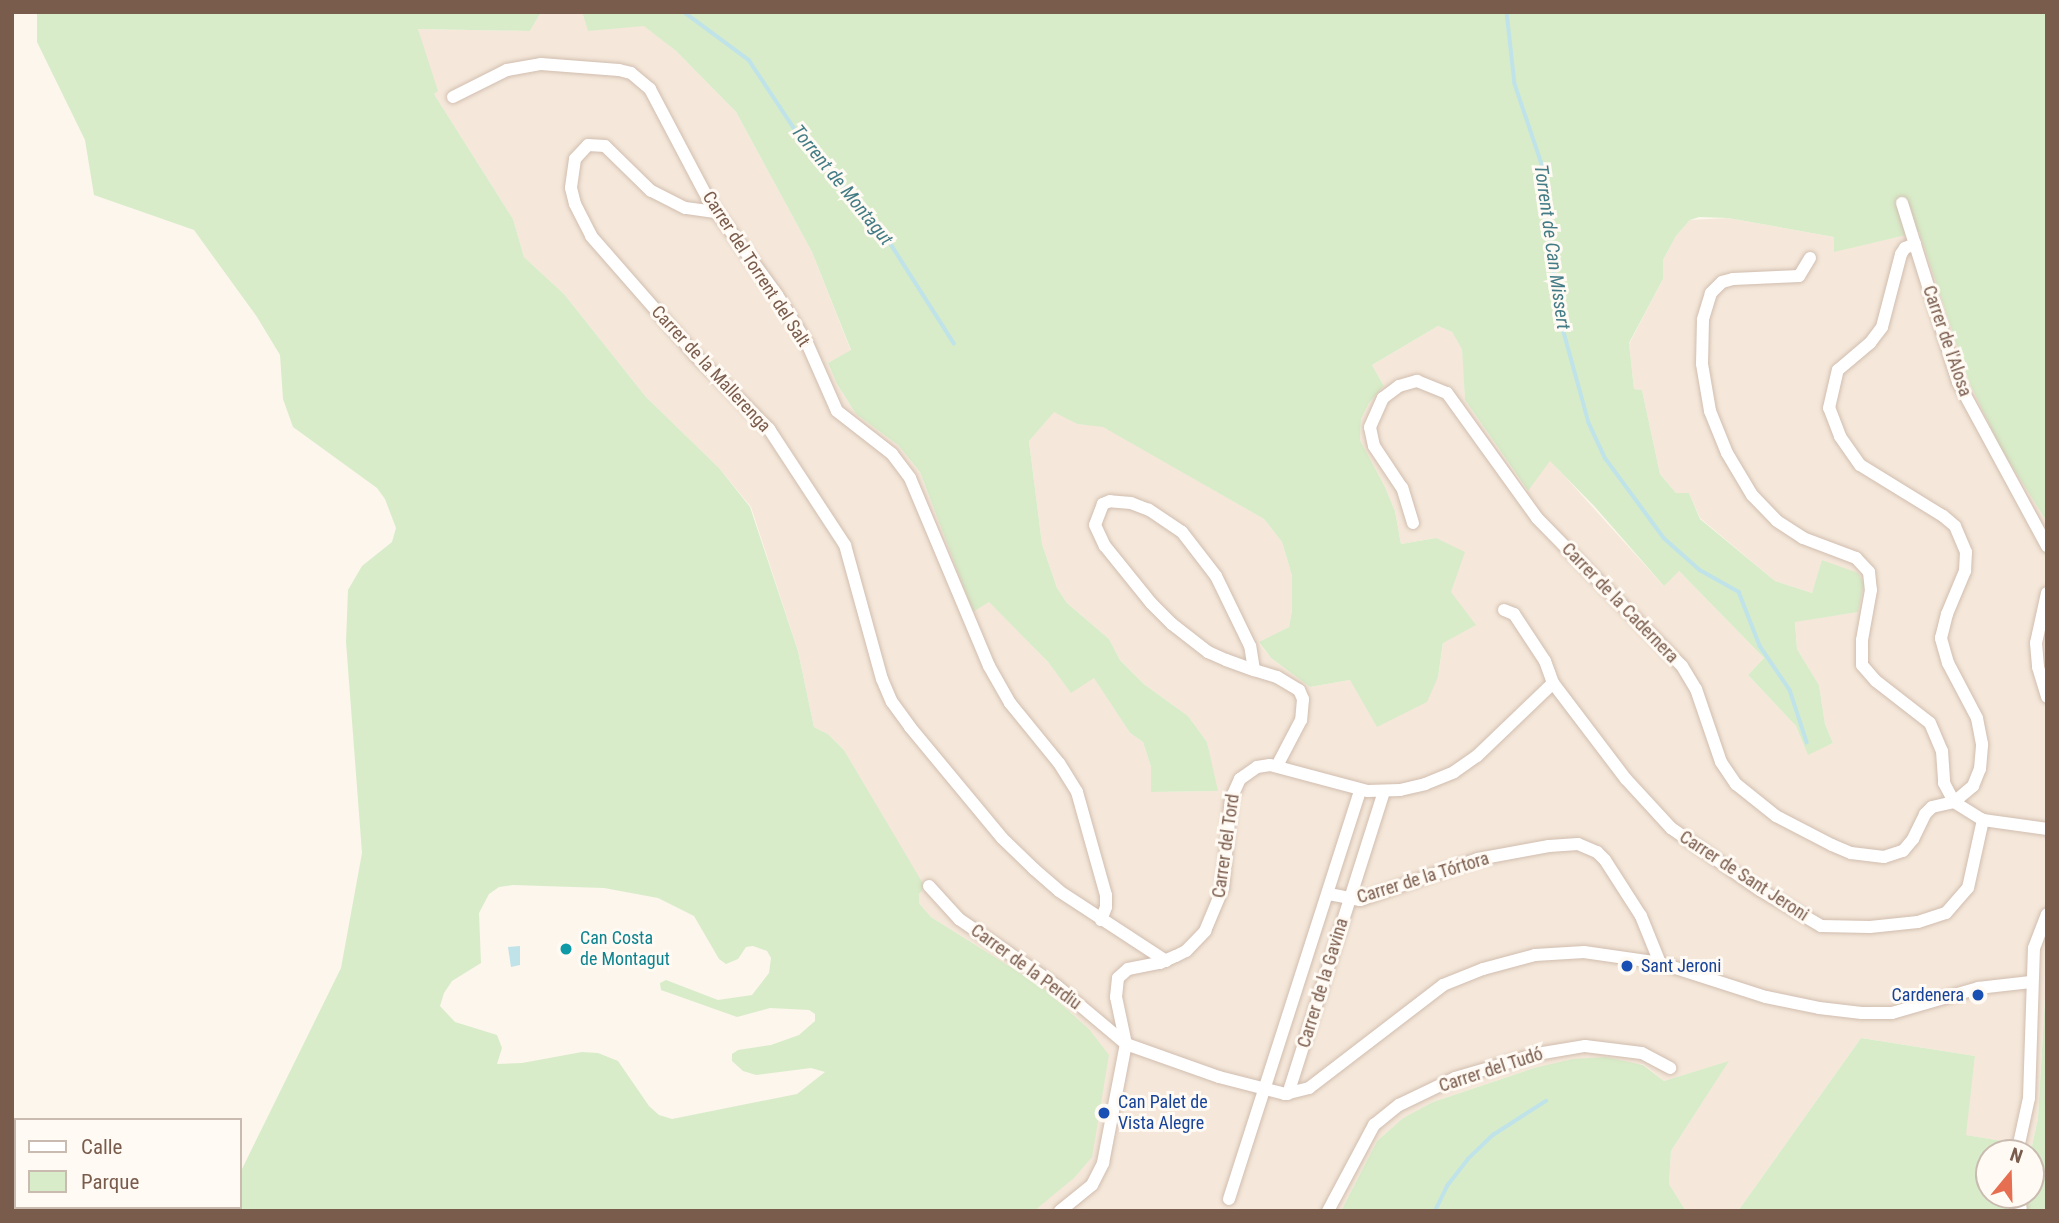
<!DOCTYPE html>
<meta charset="utf-8">
<style>
body{margin:0}
#map{position:relative;width:2059px;height:1223px;overflow:hidden;background:#fdf6ec;font-family:"Roboto Condensed",sans-serif}
div>[style]{position:absolute}
[style*='--x']{left:calc(var(--x)*1px);top:calc(var(--y)*1px);width:calc(var(--w)*1px);rotate:calc(var(--a)*1deg)}
.residential>*{inset:0;background:#f5e8da}
.green>*{inset:0;background:#d8ecc9}
.water>*{inset:0;background:#bfe3e8}
.stream>*{height:3.5px;margin:-1.75px;padding:0 1.75px;transform-origin:1.75px;border-radius:1.75px;background:#bfe3e8}
.roads{filter:drop-shadow(0 0 2px #d1beb0) drop-shadow(0 0 2px #d1beb0)}
.minor>*{height:12px;margin:-6px;padding:0 6px;transform-origin:6px;border-radius:6px;background:#fff}
.dots>*{width:19px;height:19px;translate:-50% -50%;box-sizing:border-box;border:4px solid #fffaf3;border-radius:50%}
span{translate:-50% -50%;white-space:nowrap;text-align:center;line-height:1.15;-webkit-text-stroke:6px #fffaf3;paint-order:stroke}
.street-label{font-size:18px;color:#7a5c4d}
.culture-label{font-size:18px;color:#0d838f}
.left{translate:0 -50%;text-align:left}
.transit-label{font-size:18px;color:#164399}
.right{translate:-100% -50%;text-align:right}
.water-label{font-size:19px;color:#437c86;font-style:italic}
.frame{position:absolute;inset:0;border:14px solid #7a5c4d;pointer-events:none}
.legend{position:absolute;left:14px;top:1118px;width:228px;height:91px;box-sizing:border-box;background:#fffaf3;border:2px solid #cabbb1;margin:0;padding:9px 12px;list-style:none;font-size:21px;color:#7a5c4d}
.legend li{display:flex;align-items:center;gap:14px;height:35px}
.legend b{width:35px;border:2px solid #cabbb1}
.north{position:absolute;left:1975px;top:1139px;width:70px;height:70px;box-sizing:border-box;background:#fffaf3;border:2px solid #cabbb1;border-radius:50%;rotate:19deg;font-size:19px;font-weight:700;line-height:28px;text-align:center;color:#7a5c4d}
.north::after{content:'';display:block;margin:auto;width:24px;height:32px;background:#e76f51;clip-path:polygon(50% 0,100% 100%,50% 72%,0 100%)}
</style>
<div id="map">
<div class="residential">
<i style="clip-path:polygon(541px 12px,582px 12px,588px 30px,644px 25px,676px 51px,736px 112px,812px 252px,851px 351px,828px 363px,837px 384px,856px 414px,898px 445px,920px 472px,973px 611px,989px 601px,1048px 662px,1071px 692px,1094px 677px,1130px 733px,1143px 742px,1151px 767px,1151px 792px,1217px 791px,1207px 742px,1188px 716px,1145px 685px,1120px 660px,1109px 639px,1067px 603px,1057px 588px,1042px 544px,1029px 441px,1054px 411px,1077px 424px,1103px 426px,1264px 519px,1282px 542px,1292px 576px,1292px 610px,1289px 627px,1259px 643px,1271px 658px,1310px 687px,1350px 680px,1438px 677px,1451px 592px,1436px 538px,1401px 544px,1395px 511px,1385px 487px,1360px 440px,1361px 419px,1369px 403px,1384px 386px,1372px 365px,1438px 326px,1452px 332px,1463px 349px,1465px 400px,1527px 491px,1550px 460px,1664px 586px,1678px 570px,1764px 658px,1748px 675px,1796px 726px,1808px 754px,1833px 743px,1825px 724px,1819px 685px,1797px 649px,1795px 621px,1858px 612px,1823px 560px,1812px 593px,1775px 581px,1700px 518px,1689px 493px,1676px 493px,1660px 474px,1642px 390px,1634px 389px,1629px 344px,1663px 279px,1663px 260px,1676px 236px,1690px 220px,1728px 218px,1834px 237px,1834px 251px,1919px 232px,1970px 384px,2001px 449px,2047px 522px,2047px 964px,2038px 1118px,2032px 1146px,1965px 1135px,1975px 1056px,1861px 1038px,1738px 1211px,1686px 1211px,1669px 1184px,1671px 1151px,1728px 1062px,1664px 1081px,1643px 1064px,1534px 1068px,1433px 1102px,1403px 1118px,1377px 1141px,1341px 1211px,1034px 1211px,1040px 1204px,1089px 1029px,1042px 987px,931px 917px,919px 903px,919px 894px,924px 887px,844px 750px,828px 734px,814px 727px,798px 651px,751px 507px,719px 468px,646px 397px,564px 294px,524px 257px,513px 219px,434px 94px,418px 29px,530px 31px)"></i>
</div>
<div class="green">
<i style="clip-path:polygon(evenodd,37px 12px,541px 12px,530px 31px,418px 29px,438px 91px,434px 94px,513px 219px,524px 257px,564px 294px,646px 397px,719px 468px,750px 507px,798px 651px,814px 727px,828px 734px,844px 750px,925px 887px,919px 894px,919px 903px,931px 917px,1042px 987px,1089px 1029px,1109px 1055px,1092px 1157px,1074px 1178px,1034px 1211px,217px 1211px,219px 1207px,240px 1207px,240px 1173px,341px 968px,362px 853px,346px 642px,348px 590px,362px 566px,392px 542px,396px 528px,385px 499px,377px 488px,293px 427px,283px 399px,280px 355px,257px 317px,194px 230px,94px 195px,85px 140px,37px 42px,37px 12px,513px 885px,604px 888px,658px 898px,694px 916px,719px 959px,726px 964px,738px 959px,746px 947px,753px 946px,767px 951px,771px 958px,769px 973px,752px 995px,718px 1000px,666px 980px,660px 983px,661px 990px,737px 1017px,770px 1008px,809px 1010px,815px 1014px,815px 1021px,799px 1035px,771px 1045px,738px 1050px,732px 1054px,732px 1061px,743px 1071px,756px 1075px,811px 1068px,825px 1072px,797px 1094px,672px 1119px,659px 1115px,649px 1106px,618px 1061px,598px 1053px,582px 1052px,522px 1063px,497px 1064px,502px 1048px,497px 1035px,455px 1022px,440px 1006px,444px 993px,452px 981px,481px 963px,479px 913px,489px 894px,499px 887px,513px 885px)"></i>
<i style="clip-path:polygon(582px 12px,2047px 12px,2047px 522px,2001px 449px,1970px 384px,1919px 232px,1834px 252px,1834px 237px,1728px 218px,1699px 217px,1690px 220px,1676px 236px,1663px 260px,1663px 279px,1629px 343px,1634px 389px,1642px 390px,1660px 474px,1676px 493px,1689px 493px,1700px 519px,1775px 581px,1812px 593px,1822px 560px,1858px 573px,1864px 583px,1858px 612px,1795px 622px,1797px 649px,1819px 685px,1825px 724px,1833px 743px,1808px 755px,1796px 726px,1748px 675px,1764px 658px,1679px 571px,1664px 586px,1595px 507px,1550px 461px,1528px 491px,1465px 400px,1462px 349px,1452px 332px,1438px 326px,1372px 365px,1384px 386px,1369px 403px,1361px 419px,1360px 440px,1385px 487px,1395px 511px,1401px 544px,1436px 538px,1465px 552px,1451px 592px,1476px 625px,1443px 643px,1438px 677px,1427px 702px,1377px 727px,1350px 680px,1310px 687px,1271px 658px,1259px 642px,1289px 627px,1292px 610px,1292px 576px,1282px 542px,1264px 519px,1103px 427px,1077px 424px,1054px 412px,1029px 441px,1042px 544px,1057px 588px,1067px 603px,1109px 639px,1120px 660px,1145px 685px,1188px 716px,1207px 742px,1218px 791px,1151px 792px,1151px 767px,1143px 742px,1130px 733px,1094px 678px,1071px 693px,1048px 662px,989px 602px,973px 612px,920px 472px,898px 445px,856px 414px,837px 384px,828px 363px,851px 350px,812px 252px,736px 112px,676px 51px,644px 26px,588px 31px)"></i>
<i style="clip-path:polygon(evenodd,2047px 964px,2047px 1211px,1738px 1211px,1861px 1038px,1975px 1056px,1966px 1135px,2032px 1146px,2038px 1118px,2047px 964px,1989px 1153px,2031px 1153px,2031px 1195px,1989px 1195px,1989px 1153px)"></i>
<i style="clip-path:polygon(1606px 1057px,1643px 1065px,1664px 1081px,1729px 1061px,1671px 1151px,1669px 1184px,1686px 1211px,1341px 1211px,1377px 1141px,1403px 1118px,1433px 1102px,1534px 1068px,1573px 1059px)"></i>
</div>
<div class="water">
<i style="clip-path:polygon(520px 946px,520px 965px,511px 967px,508px 947px)"></i>
</div>
<div class="stream">
<i style="--x:684;--y:12;--w:81;--a:36.4"></i>
<i style="--x:749;--y:60;--w:100;--a:56.5"></i>
<i style="--x:804;--y:143;--w:113;--a:47.9"></i>
<i style="--x:880;--y:227;--w:138;--a:57.5"></i>
<i style="--x:1507;--y:12;--w:72;--a:83.7"></i>
<i style="--x:1515;--y:84;--w:84;--a:71.4"></i>
<i style="--x:1542;--y:164;--w:151;--a:83.5"></i>
<i style="--x:1559;--y:314;--w:113;--a:74.6"></i>
<i style="--x:1589;--y:423;--w:40;--a:65"></i>
<i style="--x:1606;--y:459;--w:98;--a:53.7"></i>
<i style="--x:1664;--y:538;--w:48;--a:41.6"></i>
<i style="--x:1700;--y:570;--w:45;--a:29.4"></i>
<i style="--x:1739;--y:592;--w:58;--a:68.7"></i>
<i style="--x:1760;--y:646;--w:53;--a:55.7"></i>
<i style="--x:1790;--y:690;--w:55;--a:71.9"></i>
<i style="--x:1435;--y:1211;--w:28;--a:-64"></i>
<i style="--x:1447;--y:1186;--w:34;--a:-52"></i>
<i style="--x:1468;--y:1159;--w:35;--a:-44"></i>
<i style="--x:1493;--y:1135;--w:63;--a:-32.7"></i>
</div>
<div class="roads">
<div class="minor">
<i style="--x:453;--y:97;--w:60;--a:-26.6"></i>
<i style="--x:507;--y:70;--w:35;--a:-10"></i>
<i style="--x:541;--y:64;--w:78;--a:4.4"></i>
<i style="--x:619;--y:70;--w:12;--a:14"></i>
<i style="--x:631;--y:73;--w:25;--a:40"></i>
<i style="--x:650;--y:89;--w:129;--a:62.2"></i>
<i style="--x:710;--y:203;--w:114;--a:53.9"></i>
<i style="--x:777;--y:295;--w:57;--a:58"></i>
<i style="--x:807;--y:343;--w:74;--a:66.2"></i>
<i style="--x:837;--y:411;--w:70;--a:38"></i>
<i style="--x:892;--y:454;--w:30;--a:53"></i>
<i style="--x:910;--y:478;--w:204;--a:67.2"></i>
<i style="--x:989;--y:666;--w:43;--a:60.4"></i>
<i style="--x:1010;--y:703;--w:77;--a:50.8"></i>
<i style="--x:1059;--y:763;--w:34;--a:58"></i>
<i style="--x:1077;--y:792;--w:107;--a:74.3"></i>
<i style="--x:1106;--y:895;--w:12;--a:90"></i>
<i style="--x:1106;--y:907;--w:14;--a:111"></i>
<i style="--x:1902;--y:203;--w:188;--a:72.6"></i>
<i style="--x:1958;--y:382;--w:187;--a:61.5"></i>
<i style="--x:715;--y:212;--w:30;--a:-172"></i>
<i style="--x:685;--y:208;--w:38;--a:-153"></i>
<i style="--x:651;--y:191;--w:64;--a:-135.6"></i>
<i style="--x:605;--y:146;--w:17;--a:-177"></i>
<i style="--x:588;--y:145;--w:19;--a:133"></i>
<i style="--x:575;--y:159;--w:29;--a:98"></i>
<i style="--x:571;--y:188;--w:16;--a:76"></i>
<i style="--x:575;--y:204;--w:36;--a:63"></i>
<i style="--x:591;--y:236;--w:158;--a:48.8"></i>
<i style="--x:695;--y:355;--w:105;--a:45"></i>
<i style="--x:769;--y:429;--w:139;--a:56.8"></i>
<i style="--x:845;--y:545;--w:139;--a:74.6"></i>
<i style="--x:882;--y:679;--w:25;--a:67"></i>
<i style="--x:892;--y:702;--w:31;--a:54"></i>
<i style="--x:910;--y:727;--w:144;--a:50.3"></i>
<i style="--x:1002;--y:838;--w:45;--a:44.1"></i>
<i style="--x:1034;--y:869;--w:33;--a:41"></i>
<i style="--x:1059;--y:891;--w:128;--a:33.2"></i>
<i style="--x:1810;--y:258;--w:21;--a:121"></i>
<i style="--x:1799;--y:276;--w:66;--a:177.4"></i>
<i style="--x:1733;--y:279;--w:11;--a:165"></i>
<i style="--x:1722;--y:282;--w:16;--a:135"></i>
<i style="--x:1711;--y:293;--w:28;--a:107"></i>
<i style="--x:1703;--y:320;--w:44;--a:91.3"></i>
<i style="--x:1702;--y:364;--w:48;--a:80.3"></i>
<i style="--x:1710;--y:411;--w:45;--a:68"></i>
<i style="--x:1727;--y:453;--w:49;--a:59.2"></i>
<i style="--x:1752;--y:495;--w:36;--a:46"></i>
<i style="--x:1777;--y:521;--w:31;--a:33"></i>
<i style="--x:1803;--y:538;--w:57;--a:20.7"></i>
<i style="--x:1856;--y:558;--w:19;--a:47"></i>
<i style="--x:1869;--y:572;--w:18;--a:84"></i>
<i style="--x:1871;--y:590;--w:51;--a:100.2"></i>
<i style="--x:1862;--y:640;--w:25;--a:90"></i>
<i style="--x:1862;--y:665;--w:21;--a:49"></i>
<i style="--x:1876;--y:681;--w:68;--a:37.9"></i>
<i style="--x:1930;--y:723;--w:30;--a:67"></i>
<i style="--x:1942;--y:751;--w:32;--a:86"></i>
<i style="--x:1944;--y:783;--w:21;--a:62"></i>
<i style="--x:1954;--y:802;--w:34;--a:32"></i>
<i style="--x:1983;--y:820;--w:65;--a:8"></i>
<i style="--x:1413;--y:523;--w:37;--a:-107"></i>
<i style="--x:1402;--y:488;--w:50;--a:-123.7"></i>
<i style="--x:1374;--y:446;--w:19;--a:-102"></i>
<i style="--x:1370;--y:427;--w:32;--a:-66"></i>
<i style="--x:1383;--y:398;--w:20;--a:-37"></i>
<i style="--x:1399;--y:386;--w:19;--a:-16"></i>
<i style="--x:1417;--y:381;--w:32;--a:22"></i>
<i style="--x:1447;--y:393;--w:154;--a:54.2"></i>
<i style="--x:1537;--y:518;--w:207;--a:45.6"></i>
<i style="--x:1682;--y:666;--w:27;--a:59"></i>
<i style="--x:1696;--y:689;--w:77;--a:71.1"></i>
<i style="--x:1721;--y:762;--w:27;--a:56"></i>
<i style="--x:1736;--y:784;--w:51;--a:38.7"></i>
<i style="--x:1776;--y:816;--w:63;--a:27.4"></i>
<i style="--x:1832;--y:845;--w:21;--a:23"></i>
<i style="--x:1851;--y:853;--w:33;--a:7"></i>
<i style="--x:1884;--y:857;--w:20;--a:-18"></i>
<i style="--x:1903;--y:851;--w:16;--a:-50"></i>
<i style="--x:1913;--y:839;--w:28;--a:-64"></i>
<i style="--x:1925;--y:814;--w:10;--a:-45"></i>
<i style="--x:1932;--y:807;--w:23;--a:-13"></i>
<i style="--x:1954;--y:802;--w:25;--a:-40"></i>
<i style="--x:1973;--y:786;--w:18;--a:-68"></i>
<i style="--x:1980;--y:769;--w:25;--a:-85"></i>
<i style="--x:1982;--y:744;--w:26;--a:-101"></i>
<i style="--x:1977;--y:718;--w:62;--a:-117.8"></i>
<i style="--x:1948;--y:663;--w:26;--a:-106"></i>
<i style="--x:1941;--y:638;--w:25;--a:-76"></i>
<i style="--x:1947;--y:614;--w:47;--a:-67.3"></i>
<i style="--x:1965;--y:571;--w:19;--a:-87"></i>
<i style="--x:1966;--y:552;--w:28;--a:-113"></i>
<i style="--x:1955;--y:526;--w:16;--a:-140"></i>
<i style="--x:1943;--y:516;--w:97;--a:-148.4"></i>
<i style="--x:1860;--y:465;--w:35;--a:-125"></i>
<i style="--x:1840;--y:436;--w:30;--a:-111"></i>
<i style="--x:1829;--y:408;--w:39;--a:-77"></i>
<i style="--x:1838;--y:370;--w:42;--a:-40.2"></i>
<i style="--x:1870;--y:343;--w:20;--a:-53"></i>
<i style="--x:1882;--y:327;--w:75;--a:-75.4"></i>
<i style="--x:1901;--y:254;--w:7;--a:-56"></i>
<i style="--x:1905;--y:248;--w:11;--a:-22"></i>
<i style="--x:2047;--y:593;--w:51;--a:102.4"></i>
<i style="--x:2036;--y:643;--w:24;--a:85"></i>
<i style="--x:2038;--y:667;--w:31;--a:73"></i>
<i style="--x:1504;--y:610;--w:11;--a:22"></i>
<i style="--x:1514;--y:614;--w:56;--a:56.6"></i>
<i style="--x:1545;--y:661;--w:23;--a:70"></i>
<i style="--x:1553;--y:683;--w:121;--a:52.8"></i>
<i style="--x:1626;--y:779;--w:67;--a:47.4"></i>
<i style="--x:1671;--y:828;--w:108;--a:34.9"></i>
<i style="--x:1760;--y:890;--w:71;--a:30.5"></i>
<i style="--x:1821;--y:926;--w:49;--a:1.2"></i>
<i style="--x:1870;--y:927;--w:48;--a:-5.9"></i>
<i style="--x:1918;--y:922;--w:29;--a:-18"></i>
<i style="--x:1946;--y:913;--w:33;--a:-49"></i>
<i style="--x:1968;--y:888;--w:70;--a:-77.6"></i>
<i style="--x:1254;--y:670;--w:24;--a:-99"></i>
<i style="--x:1250;--y:646;--w:78;--a:-115.9"></i>
<i style="--x:1216;--y:576;--w:56;--a:-127.7"></i>
<i style="--x:1182;--y:532;--w:40;--a:-146"></i>
<i style="--x:1149;--y:510;--w:19;--a:-159"></i>
<i style="--x:1131;--y:503;--w:21;--a:-175"></i>
<i style="--x:1110;--y:501;--w:8;--a:157"></i>
<i style="--x:1103;--y:504;--w:22;--a:111"></i>
<i style="--x:1095;--y:525;--w:23;--a:65"></i>
<i style="--x:1105;--y:546;--w:73;--a:51.1"></i>
<i style="--x:1151;--y:603;--w:30;--a:45"></i>
<i style="--x:1172;--y:624;--w:46;--a:37.9"></i>
<i style="--x:1208;--y:652;--w:20;--a:24"></i>
<i style="--x:1226;--y:660;--w:30;--a:20"></i>
<i style="--x:1254;--y:670;--w:24;--a:17"></i>
<i style="--x:1277;--y:677;--w:26;--a:31"></i>
<i style="--x:1299;--y:690;--w:10;--a:66"></i>
<i style="--x:1303;--y:699;--w:21;--a:95"></i>
<i style="--x:1301;--y:720;--w:52;--a:117.6"></i>
<i style="--x:929;--y:886;--w:45;--a:47.7"></i>
<i style="--x:959;--y:919;--w:119;--a:34.4"></i>
<i style="--x:1057;--y:986;--w:90;--a:40"></i>
<i style="--x:1126;--y:1044;--w:99;--a:19.5"></i>
<i style="--x:1219;--y:1077;--w:68;--a:14.4"></i>
<i style="--x:1285;--y:1094;--w:25;--a:-14"></i>
<i style="--x:1309;--y:1088;--w:169;--a:-37.5"></i>
<i style="--x:1443;--y:985;--w:43;--a:-21.8"></i>
<i style="--x:1483;--y:969;--w:54;--a:-15.1"></i>
<i style="--x:1535;--y:955;--w:49;--a:-3.5"></i>
<i style="--x:1584;--y:952;--w:77;--a:8.2"></i>
<i style="--x:1660;--y:963;--w:111;--a:17.8"></i>
<i style="--x:1766;--y:997;--w:54;--a:11.7"></i>
<i style="--x:1819;--y:1008;--w:43;--a:6.6"></i>
<i style="--x:1862;--y:1013;--w:30;--a:0"></i>
<i style="--x:1892;--y:1013;--w:90;--a:-16.2"></i>
<i style="--x:1978;--y:988;--w:53;--a:-6.5"></i>
<i style="--x:1329;--y:894;--w:32;--a:11"></i>
<i style="--x:1360;--y:900;--w:125;--a:-19.2"></i>
<i style="--x:1478;--y:859;--w:72;--a:-10.4"></i>
<i style="--x:1549;--y:846;--w:29;--a:-4"></i>
<i style="--x:1578;--y:844;--w:21;--a:23"></i>
<i style="--x:1597;--y:852;--w:11;--a:45"></i>
<i style="--x:1605;--y:860;--w:67;--a:57.3"></i>
<i style="--x:1641;--y:916;--w:51;--a:68"></i>
<i style="--x:1288;--y:1094;--w:317;--a:-72.4"></i>
<i style="--x:2017;--y:1153;--w:56;--a:-77.7"></i>
<i style="--x:2029;--y:1098;--w:150;--a:-88.1"></i>
<i style="--x:2034;--y:948;--w:36;--a:-69"></i>
<i style="--x:2019;--y:1195;--w:16;--a:83"></i>
<i style="--x:1229;--y:1199;--w:429;--a:-72.2"></i>
<i style="--x:1060;--y:1211;--w:41;--a:-39.1"></i>
<i style="--x:1092;--y:1185;--w:25;--a:-63"></i>
<i style="--x:1103;--y:1163;--w:121;--a:-79.1"></i>
<i style="--x:1126;--y:1044;--w:48;--a:-102"></i>
<i style="--x:1116;--y:997;--w:19;--a:-84"></i>
<i style="--x:1118;--y:978;--w:13;--a:-42"></i>
<i style="--x:1128;--y:969;--w:33;--a:-11"></i>
<i style="--x:1160;--y:963;--w:17;--a:-24"></i>
<i style="--x:1176;--y:956;--w:11;--a:-27"></i>
<i style="--x:1186;--y:951;--w:28;--a:-46"></i>
<i style="--x:1205;--y:931;--w:47;--a:-67.3"></i>
<i style="--x:1223;--y:888;--w:89;--a:-84.9"></i>
<i style="--x:1231;--y:799;--w:22;--a:-66"></i>
<i style="--x:1240;--y:779;--w:21;--a:-35"></i>
<i style="--x:1257;--y:767;--w:13;--a:-9"></i>
<i style="--x:1270;--y:765;--w:101;--a:14.9"></i>
<i style="--x:1368;--y:791;--w:32;--a:-2"></i>
<i style="--x:1400;--y:790;--w:26;--a:-13"></i>
<i style="--x:1425;--y:784;--w:31;--a:-22"></i>
<i style="--x:1454;--y:772;--w:28;--a:-35"></i>
<i style="--x:1477;--y:756;--w:105;--a:-43.8"></i>
<i style="--x:1328;--y:1211;--w:98;--a:-61.9"></i>
<i style="--x:1374;--y:1125;--w:32;--a:-39"></i>
<i style="--x:1399;--y:1105;--w:62;--a:-25.7"></i>
<i style="--x:1455;--y:1078;--w:85;--a:-16.3"></i>
<i style="--x:1537;--y:1054;--w:49;--a:-9.5"></i>
<i style="--x:1585;--y:1046;--w:57;--a:7"></i>
<i style="--x:1642;--y:1053;--w:32;--a:28"></i>
</div>
</div>
<div class="dots">
<i style="left:566px;top:949px;background:#0f9aa8"></i>
<i style="left:1627px;top:966px;background:#1a4fb4"></i>
<i style="left:1978px;top:995px;background:#1a4fb4"></i>
<i style="left:1104px;top:1113px;background:#1a4fb4"></i>
</div>
<div class="street-label">
<span style="left:756px;top:269px;rotate:57deg">Carrer del Torrent del Salt</span>
<span style="left:1947px;top:341px;rotate:71deg">Carrer de l'Alosa</span>
<span style="left:711px;top:369px;rotate:47deg">Carrer de la Mallerenga</span>
<span style="left:1620px;top:603px;rotate:46deg">Carrer de la Cadernera</span>
<span style="left:1226px;top:846px;rotate:-82deg">Carrer del Tord</span>
<span style="left:1744px;top:876px;rotate:33deg">Carrer de Sant Jeroni</span>
<span style="left:1423px;top:878px;rotate:-17deg">Carrer de la Tórtora</span>
<span style="left:1026px;top:967px;rotate:36deg">Carrer de la Perdiu</span>
<span style="left:1323px;top:983px;rotate:-73deg">Carrer de la Gavina</span>
<span style="left:1491px;top:1070px;rotate:-18deg">Carrer del Tudó</span>
</div>
<div class="culture-label">
<span class="left" style="left:580px;top:949px">Can Costa<br>de Montagut</span>
</div>
<div class="transit-label">
<span class="left" style="left:1641px;top:966px">Sant Jeroni</span>
<span class="right" style="left:1964px;top:995px">Cardenera</span>
<span class="left" style="left:1118px;top:1113px">Can Palet de<br>Vista Alegre</span>
</div>
<div class="water-label">
<span style="left:842px;top:185px;rotate:51deg">Torrent de Montagut</span>
<span style="left:1552px;top:247px;rotate:82deg">Torrent de Can Missert</span>
</div>
<div class="frame"></div>
<ul class="legend">
<li><b style="height:9px;background:#fff"></b>Calle</li>
<li><b style="height:19px;background:#d8ecc9"></b>Parque</li>
</ul>
<div class="north">N</div>
</div>
